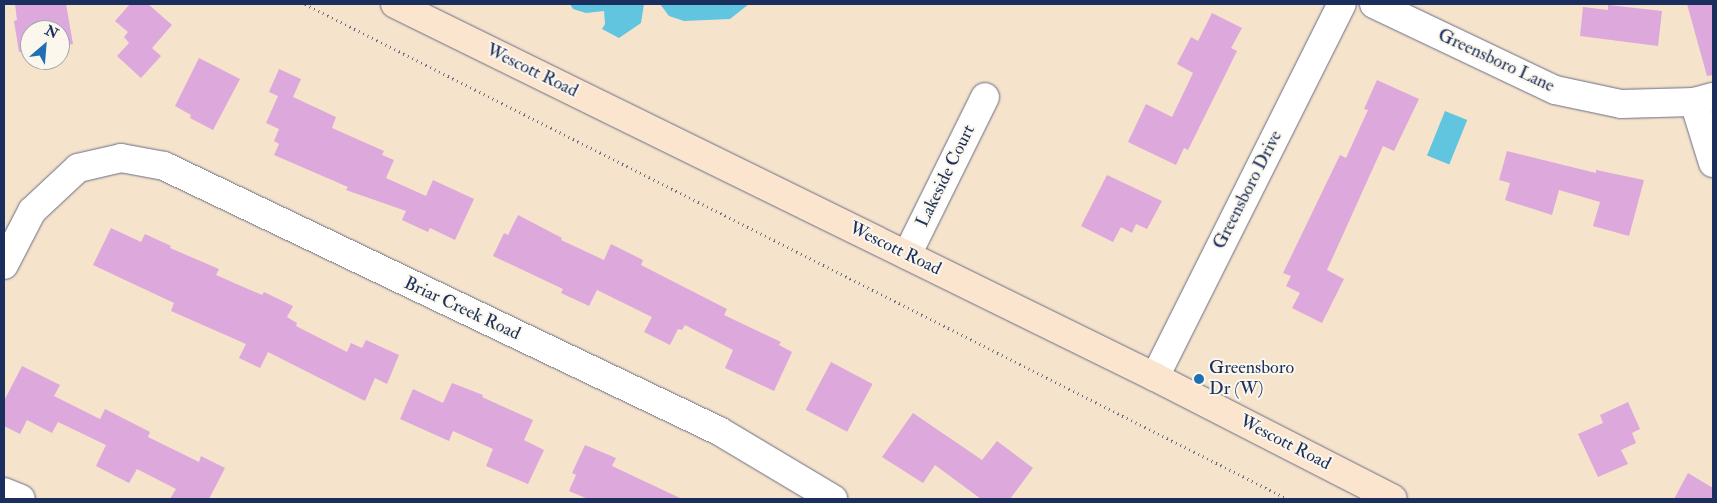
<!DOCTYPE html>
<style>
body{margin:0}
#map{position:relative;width:1717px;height:503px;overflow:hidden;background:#f6e3cc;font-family:"IM FELL Double Pica",serif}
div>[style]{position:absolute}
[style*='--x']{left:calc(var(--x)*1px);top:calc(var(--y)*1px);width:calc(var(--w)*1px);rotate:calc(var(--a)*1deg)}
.water>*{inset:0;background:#62c5e0;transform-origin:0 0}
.building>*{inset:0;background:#dda8db;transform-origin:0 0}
.path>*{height:3px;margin-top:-1.5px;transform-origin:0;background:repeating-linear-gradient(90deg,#686e84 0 1px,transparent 0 5px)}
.roads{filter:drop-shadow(0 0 1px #686e84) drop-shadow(0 0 1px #686e84)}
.street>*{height:28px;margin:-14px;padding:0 14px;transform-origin:14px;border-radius:14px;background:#fff}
.secondary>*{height:28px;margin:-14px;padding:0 14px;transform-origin:14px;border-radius:14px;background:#fce5cf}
.dots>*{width:14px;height:14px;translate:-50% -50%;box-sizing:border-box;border:2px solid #fbf7ec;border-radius:50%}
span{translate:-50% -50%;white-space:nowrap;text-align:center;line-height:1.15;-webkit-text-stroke:4px #fbf7ec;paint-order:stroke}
.street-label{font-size:18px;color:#1b2f5e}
.poi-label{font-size:18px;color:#1b2f5e}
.left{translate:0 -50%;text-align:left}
.frame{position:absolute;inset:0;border:5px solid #1b2f5e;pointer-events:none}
.north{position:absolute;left:20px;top:20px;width:50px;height:50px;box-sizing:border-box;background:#fbf7ec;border:1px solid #a1a7b3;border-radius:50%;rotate:27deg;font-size:14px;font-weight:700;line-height:20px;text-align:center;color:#1b2f5e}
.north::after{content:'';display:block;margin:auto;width:18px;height:22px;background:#1f6fb2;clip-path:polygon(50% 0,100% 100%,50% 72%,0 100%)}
</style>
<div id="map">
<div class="water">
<i style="clip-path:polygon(570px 4px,644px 4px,641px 23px,619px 38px,602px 29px,605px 24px,604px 11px,586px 13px,573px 9px)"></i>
<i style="clip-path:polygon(660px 4px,749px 4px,730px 19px,684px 21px,669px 16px)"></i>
<i style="left:1445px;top:111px;width:24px;height:48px;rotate:22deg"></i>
</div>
<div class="building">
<i style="clip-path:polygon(15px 4px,66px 4px,73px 44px,60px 46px,60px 30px,30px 30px,30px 50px,19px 52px,14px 21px,17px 20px)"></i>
<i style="clip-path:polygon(130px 4px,148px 4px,172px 25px,152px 48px,161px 56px,141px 78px,117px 56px,129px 43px,124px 37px,128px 32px,115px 21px)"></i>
<i style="clip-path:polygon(1687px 4px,1713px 4px,1713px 75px,1707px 76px)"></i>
<i style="clip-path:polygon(1608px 5px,1662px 11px,1658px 46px,1580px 36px,1583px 7px,1608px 10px)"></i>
<i style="clip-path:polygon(1212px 13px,1242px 28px,1231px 48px,1237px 51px,1188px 150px,1184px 148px,1176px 165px,1128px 142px,1146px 104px,1172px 117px,1193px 73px,1177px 64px,1191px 37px,1198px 41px)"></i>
<i style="clip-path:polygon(199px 58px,240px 79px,213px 130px,190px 118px,191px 115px,175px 106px)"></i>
<i style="clip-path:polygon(279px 69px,301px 79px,293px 97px,336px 117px,332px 128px,384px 151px,382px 155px,394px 160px,386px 178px,426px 196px,433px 180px,474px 199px,455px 240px,430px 228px,428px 232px,402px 220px,406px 211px,346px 190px,348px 187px,274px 155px,279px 144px,274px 141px,279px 129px,266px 123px,278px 96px,269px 92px)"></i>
<i style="clip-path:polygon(1377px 80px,1419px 99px,1394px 151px,1383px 146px,1327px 270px,1344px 279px,1322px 323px,1292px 308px,1300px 293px,1286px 286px,1291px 276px,1283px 273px,1340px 155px,1346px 158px,1368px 110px,1364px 109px)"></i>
<i style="clip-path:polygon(1507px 151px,1596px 173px,1596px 170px,1644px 180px,1629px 236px,1593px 226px,1600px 202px,1559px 190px,1552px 215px,1505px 200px,1510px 183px,1499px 180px)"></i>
<i style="clip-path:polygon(1107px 175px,1162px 201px,1147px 229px,1136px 224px,1132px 233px,1121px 227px,1113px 242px,1081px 226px)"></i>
<i style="clip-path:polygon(518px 215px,562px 238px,561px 240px,604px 260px,611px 244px,643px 260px,641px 265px,727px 309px,724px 315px,781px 342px,779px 345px,792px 352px,774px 391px,725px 368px,733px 350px,685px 325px,682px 330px,678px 329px,670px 345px,644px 332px,652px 317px,597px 290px,589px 306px,561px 293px,563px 289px,493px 256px,504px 233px,508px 235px)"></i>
<i style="clip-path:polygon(111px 228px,141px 242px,145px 234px,171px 246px,170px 248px,219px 269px,216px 275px,262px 295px,264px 292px,293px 306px,287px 317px,297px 323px,296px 326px,347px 352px,351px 343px,362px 348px,366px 340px,399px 355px,387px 384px,375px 378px,365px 401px,268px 352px,260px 368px,239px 358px,246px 344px,171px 311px,174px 303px,93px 265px)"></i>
<i style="left:831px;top:362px;width:47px;height:54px;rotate:28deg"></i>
<i style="clip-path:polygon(22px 366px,60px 385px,54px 396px,100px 419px,105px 409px,150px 432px,148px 437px,199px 462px,201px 456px,225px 468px,209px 499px,170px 499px,176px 489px,137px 469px,129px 483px,96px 466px,106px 445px,58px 422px,52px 433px,27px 420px,20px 434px,4px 426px,4px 401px)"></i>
<i style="clip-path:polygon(452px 383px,483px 395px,482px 397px,533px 420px,524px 440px,544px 450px,528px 484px,486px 466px,493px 449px,453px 431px,449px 441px,400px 419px,413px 389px,443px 403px)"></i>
<i style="clip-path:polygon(1628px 402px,1640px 429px,1632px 433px,1636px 443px,1621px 450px,1628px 464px,1598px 477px,1578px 434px,1603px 423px,1600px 415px)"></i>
<i style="clip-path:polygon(913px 413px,982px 460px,997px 441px,1033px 468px,1010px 499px,981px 499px,935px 465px,923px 483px,882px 457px)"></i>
<i style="clip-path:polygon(585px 445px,616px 458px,612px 466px,682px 499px,588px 499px,569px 491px,576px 475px,572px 473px)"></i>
<i style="clip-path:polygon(1688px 473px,1713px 488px,1713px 499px,1674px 499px)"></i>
</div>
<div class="path">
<i style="--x:305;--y:4;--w:1101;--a:26.73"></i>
</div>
<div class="roads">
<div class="street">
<i style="--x:1374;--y:4;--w:200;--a:25.4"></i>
<i style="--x:1555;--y:90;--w:67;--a:12"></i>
<i style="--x:1621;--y:104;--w:73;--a:-1.6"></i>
<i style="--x:1694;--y:102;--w:20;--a:-15"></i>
<i style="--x:1694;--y:102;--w:64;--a:72.7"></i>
<i style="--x:907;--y:255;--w:176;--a:-63.7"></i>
<i style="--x:4;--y:265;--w:61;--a:-62.6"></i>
<i style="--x:32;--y:211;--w:63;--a:-43.1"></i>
<i style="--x:78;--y:168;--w:44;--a:-13.1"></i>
<i style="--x:121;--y:158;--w:44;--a:10.5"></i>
<i style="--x:164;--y:166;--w:615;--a:25.52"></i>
<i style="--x:719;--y:431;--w:133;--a:30.8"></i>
<i style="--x:1155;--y:377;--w:417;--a:-63.4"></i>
<i style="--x:4;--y:492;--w:18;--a:22"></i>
</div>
<div class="secondary">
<i style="--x:395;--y:4;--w:847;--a:26.14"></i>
<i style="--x:1155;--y:377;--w:267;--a:27.1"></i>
</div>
</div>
<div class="dots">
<i style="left:1199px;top:379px;background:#1f6fb2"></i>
</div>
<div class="street-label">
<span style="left:1496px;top:61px;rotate:25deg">Greensboro Lane</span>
<span style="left:532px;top:71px;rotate:26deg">Wescott Road</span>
<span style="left:946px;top:176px;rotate:-64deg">Lakeside Court</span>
<span style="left:1248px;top:190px;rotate:-63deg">Greensboro Drive</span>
<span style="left:895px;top:249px;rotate:26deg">Wescott Road</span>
<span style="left:462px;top:309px;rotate:25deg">Briar Creek Road</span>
<span style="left:1285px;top:443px;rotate:27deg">Wescott Road</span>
</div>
<div class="poi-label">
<span class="left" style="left:1209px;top:379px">Greensboro<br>Dr (W)</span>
</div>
<div class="frame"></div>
<div class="north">N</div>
</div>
